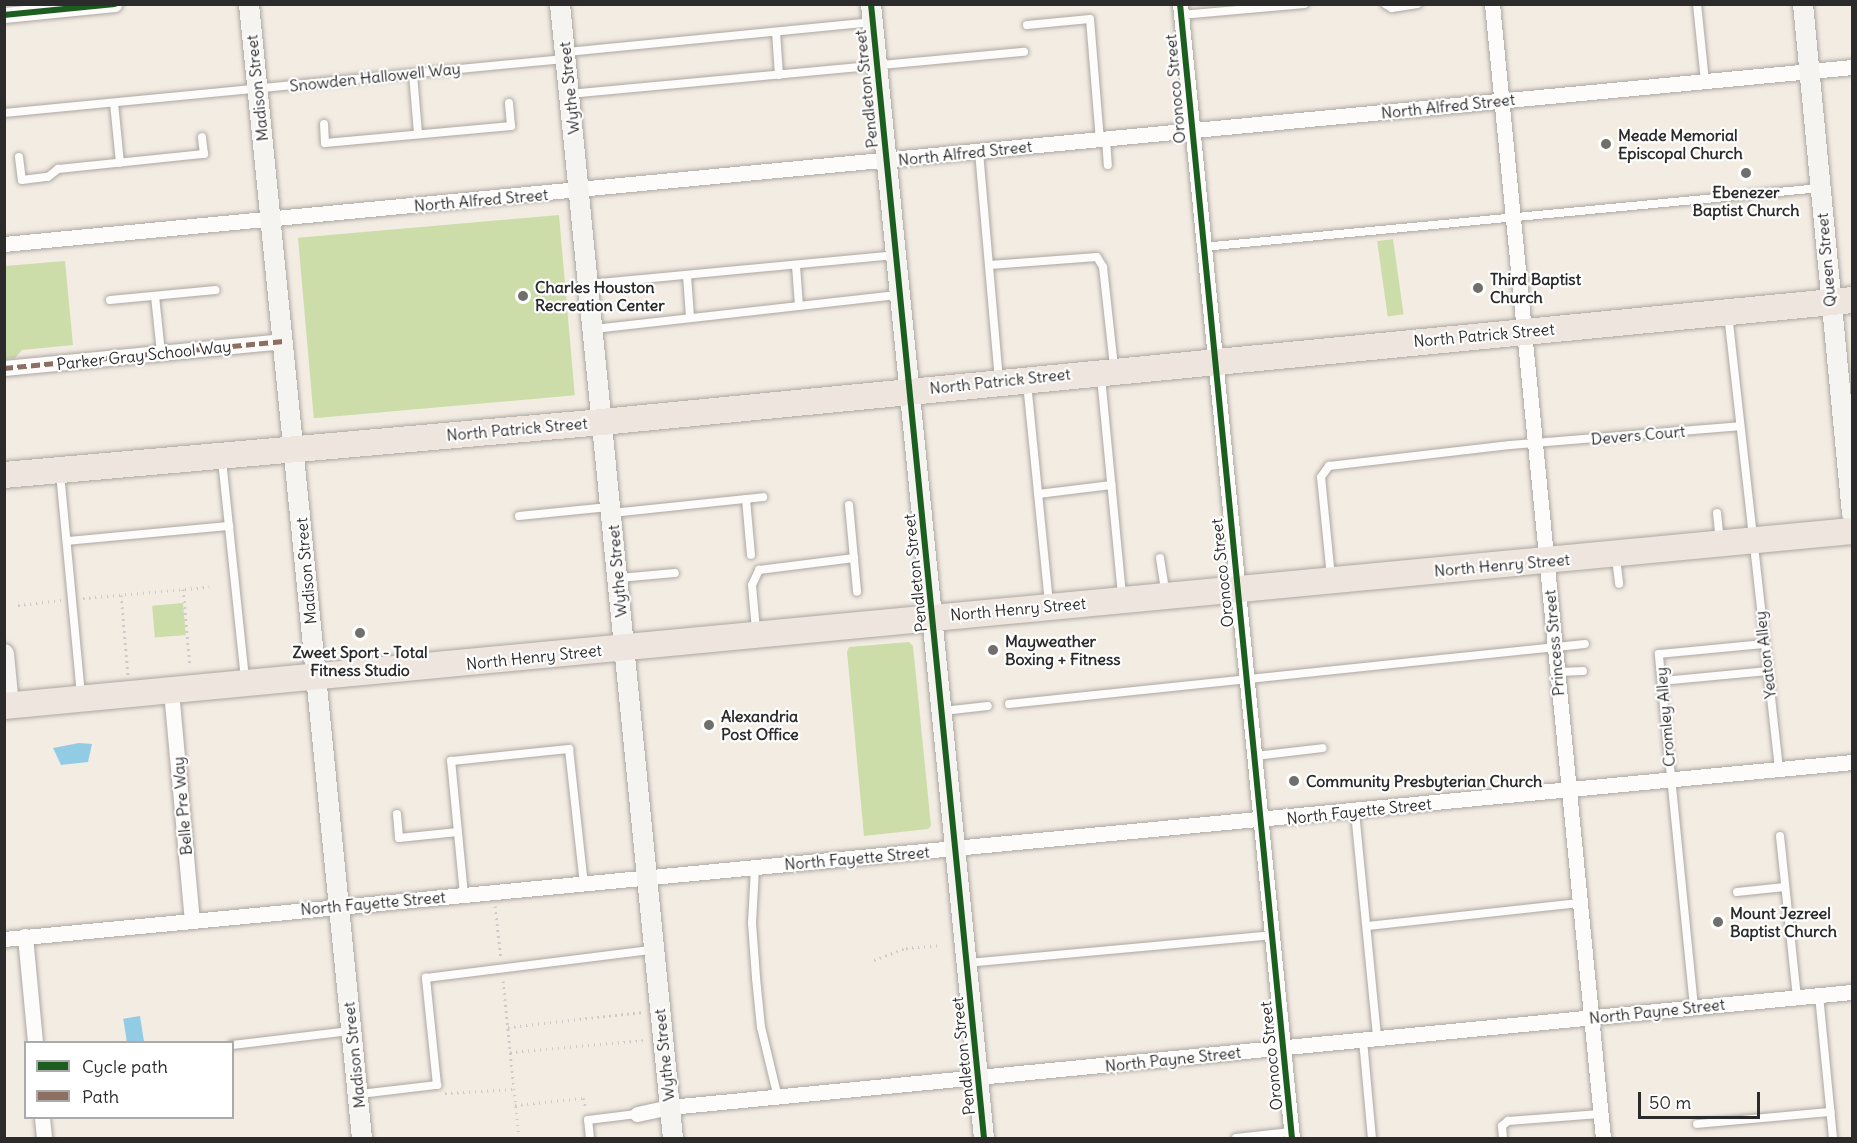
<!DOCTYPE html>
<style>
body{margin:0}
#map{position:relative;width:1857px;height:1143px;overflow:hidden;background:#f3ece3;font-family:Delius,sans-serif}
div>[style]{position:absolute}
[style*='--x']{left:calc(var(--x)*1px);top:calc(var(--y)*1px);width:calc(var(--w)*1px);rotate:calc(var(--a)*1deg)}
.green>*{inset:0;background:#ccdda9;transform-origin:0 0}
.water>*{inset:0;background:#92cce4;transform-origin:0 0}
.path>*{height:3px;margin-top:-1.5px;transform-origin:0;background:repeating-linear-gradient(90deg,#cdcbc9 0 1.5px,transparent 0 6px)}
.roads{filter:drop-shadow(0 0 2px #aba7a2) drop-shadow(0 0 2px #aba7a2)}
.lane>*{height:8px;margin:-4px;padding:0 4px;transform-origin:4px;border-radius:4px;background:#fdfcfb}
.street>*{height:15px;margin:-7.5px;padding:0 7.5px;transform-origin:7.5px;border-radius:7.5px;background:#fdfcfb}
.secondary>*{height:20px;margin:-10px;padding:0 10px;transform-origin:10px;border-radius:10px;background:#f6f4f0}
.highway>*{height:26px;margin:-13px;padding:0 13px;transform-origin:13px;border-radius:13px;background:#eee6de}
.quiet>*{height:4.5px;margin-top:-2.25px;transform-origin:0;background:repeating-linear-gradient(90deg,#8d6e63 0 9px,transparent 0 13.5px)}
.cycleway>*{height:6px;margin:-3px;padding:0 3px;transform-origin:3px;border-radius:3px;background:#1b5e20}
.dots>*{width:16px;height:16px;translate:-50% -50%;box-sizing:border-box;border:3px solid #fff;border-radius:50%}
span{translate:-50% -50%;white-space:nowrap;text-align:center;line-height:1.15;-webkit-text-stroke:4.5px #fff;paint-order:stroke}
.street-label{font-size:16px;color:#2b2b2b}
.poi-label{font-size:16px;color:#2b2b2b;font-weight:700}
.left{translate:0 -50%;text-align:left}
.frame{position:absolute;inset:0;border:6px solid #2b2b2b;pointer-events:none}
.legend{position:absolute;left:24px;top:1041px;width:210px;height:78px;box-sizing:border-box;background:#fff;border:2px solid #aaa;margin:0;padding:8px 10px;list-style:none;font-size:18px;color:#2b2b2b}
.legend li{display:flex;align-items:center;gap:12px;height:30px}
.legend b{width:30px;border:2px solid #aaa}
.scale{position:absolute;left:1638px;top:1092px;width:122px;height:27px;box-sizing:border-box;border:3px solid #2b2b2b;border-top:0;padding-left:8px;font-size:18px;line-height:21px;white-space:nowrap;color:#2b2b2b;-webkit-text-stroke:4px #fff;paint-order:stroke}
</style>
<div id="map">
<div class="green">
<i style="left:559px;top:215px;width:181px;height:262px;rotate:85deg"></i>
<i style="left:1393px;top:239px;width:76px;height:16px;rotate:82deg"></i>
<i style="clip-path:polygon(65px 261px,73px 345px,22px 350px,15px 358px,5px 359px,5px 266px)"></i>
<i style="left:183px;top:603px;width:32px;height:31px;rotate:85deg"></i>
<i style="clip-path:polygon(909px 642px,913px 646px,931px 826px,928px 829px,864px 836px,847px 652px,849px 647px)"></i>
</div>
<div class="water">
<i style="clip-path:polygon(79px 743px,92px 744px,88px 762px,61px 765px,53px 748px)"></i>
<i style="left:140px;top:1016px;width:26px;height:17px;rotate:81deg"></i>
</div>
<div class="path">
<i style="--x:183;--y:589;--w:78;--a:84.9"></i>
<i style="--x:121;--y:595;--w:80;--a:85"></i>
<i style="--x:83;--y:598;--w:127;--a:-5"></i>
<i style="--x:18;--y:605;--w:44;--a:-6.5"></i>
<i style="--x:495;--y:906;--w:53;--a:83.5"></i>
<i style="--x:874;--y:960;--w:34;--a:-21"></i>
<i style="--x:906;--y:948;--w:34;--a:-5"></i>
<i style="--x:503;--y:981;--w:158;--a:84.2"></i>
<i style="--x:508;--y:1027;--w:136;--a:-6.3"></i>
<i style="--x:510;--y:1052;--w:137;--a:-5"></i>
<i style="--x:445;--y:1093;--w:69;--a:-3.3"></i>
<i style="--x:515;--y:1105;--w:68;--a:-5.9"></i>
<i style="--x:583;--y:1098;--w:11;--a:75"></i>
</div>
<div class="roads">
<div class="lane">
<i style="--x:1385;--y:4;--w:8;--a:30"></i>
<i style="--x:1392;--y:8;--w:26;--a:-9"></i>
<i style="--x:1697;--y:4;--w:77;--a:84.1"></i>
<i style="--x:1181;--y:15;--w:124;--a:-5.1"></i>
<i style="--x:1027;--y:25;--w:63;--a:-5.4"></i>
<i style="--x:1090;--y:19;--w:121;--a:85.3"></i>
<i style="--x:776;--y:32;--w:43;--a:86"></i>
<i style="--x:567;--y:52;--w:305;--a:-5.6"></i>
<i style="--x:413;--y:74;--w:60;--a:85.2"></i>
<i style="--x:569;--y:94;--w:457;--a:-5.3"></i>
<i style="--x:114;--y:103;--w:60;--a:84.3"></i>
<i style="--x:4;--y:113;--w:563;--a:-5.51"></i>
<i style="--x:324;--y:124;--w:19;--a:87"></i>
<i style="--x:325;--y:143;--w:187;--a:-5.2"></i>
<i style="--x:511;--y:126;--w:23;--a:-95"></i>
<i style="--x:1106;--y:139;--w:26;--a:86"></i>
<i style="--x:979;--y:152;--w:229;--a:85"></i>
<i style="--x:19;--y:157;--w:23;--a:83"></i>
<i style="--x:22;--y:180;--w:26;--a:-7"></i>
<i style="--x:48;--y:177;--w:13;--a:-39"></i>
<i style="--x:58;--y:169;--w:147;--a:-5.9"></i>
<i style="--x:204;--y:154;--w:17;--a:-97"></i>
<i style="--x:1203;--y:247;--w:620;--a:-5.46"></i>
<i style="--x:990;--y:265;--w:107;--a:-4.3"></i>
<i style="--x:1097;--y:257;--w:12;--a:59"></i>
<i style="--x:1103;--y:267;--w:101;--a:83.7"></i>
<i style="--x:796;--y:266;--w:40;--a:85.7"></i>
<i style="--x:687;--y:276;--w:41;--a:85.8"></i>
<i style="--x:589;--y:284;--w:307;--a:-5.4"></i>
<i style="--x:155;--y:296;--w:57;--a:84"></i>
<i style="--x:110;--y:300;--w:106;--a:-5.4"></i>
<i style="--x:1728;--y:314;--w:458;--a:83.6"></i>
<i style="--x:594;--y:329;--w:307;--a:-6.4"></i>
<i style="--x:1101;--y:377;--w:219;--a:84.5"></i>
<i style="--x:1027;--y:383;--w:222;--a:84.3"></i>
<i style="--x:222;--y:460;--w:219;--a:84"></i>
<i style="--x:60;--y:473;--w:222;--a:84.6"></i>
<i style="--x:1038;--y:494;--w:74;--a:-7"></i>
<i style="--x:746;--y:499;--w:56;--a:84.9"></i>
<i style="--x:849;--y:505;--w:87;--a:84.7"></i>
<i style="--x:612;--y:513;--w:152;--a:-6"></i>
<i style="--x:1717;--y:513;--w:27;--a:84"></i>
<i style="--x:519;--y:516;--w:90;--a:-5.7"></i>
<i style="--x:67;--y:541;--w:163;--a:-5.3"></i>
<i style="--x:1160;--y:558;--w:33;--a:81"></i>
<i style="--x:1616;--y:558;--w:26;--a:83"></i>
<i style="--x:1331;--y:577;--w:100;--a:-95.7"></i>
<i style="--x:1321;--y:477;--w:14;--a:-54"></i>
<i style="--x:1329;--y:466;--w:182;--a:-6.6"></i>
<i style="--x:1510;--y:445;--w:230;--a:-4.7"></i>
<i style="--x:619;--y:578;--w:56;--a:-5.1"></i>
<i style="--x:756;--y:630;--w:45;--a:-95.1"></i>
<i style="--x:752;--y:585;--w:17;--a:-65"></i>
<i style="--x:759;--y:570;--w:96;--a:-7.2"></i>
<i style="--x:1557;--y:672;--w:26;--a:-2"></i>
<i style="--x:1662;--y:681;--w:105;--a:-5.4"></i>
<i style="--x:1009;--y:704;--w:579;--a:-5.95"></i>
<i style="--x:943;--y:711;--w:45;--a:-6.3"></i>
<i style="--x:1255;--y:756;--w:68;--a:-6.7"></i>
<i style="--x:1355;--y:812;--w:227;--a:84.4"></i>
<i style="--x:397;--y:814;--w:24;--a:85"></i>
<i style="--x:399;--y:838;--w:59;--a:-5.8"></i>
<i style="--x:1780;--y:836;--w:162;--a:84"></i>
<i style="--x:755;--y:868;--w:55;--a:93.1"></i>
<i style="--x:752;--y:923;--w:55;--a:85.8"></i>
<i style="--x:756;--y:978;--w:49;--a:84.2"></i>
<i style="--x:761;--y:1027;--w:73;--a:76.5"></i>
<i style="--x:1737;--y:892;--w:48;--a:-5.9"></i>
<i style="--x:464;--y:895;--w:135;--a:-95.5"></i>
<i style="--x:451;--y:761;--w:119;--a:-5.8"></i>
<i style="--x:569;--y:749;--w:136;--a:83.7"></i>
<i style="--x:1367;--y:926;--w:214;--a:-6.2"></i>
<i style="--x:967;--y:963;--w:307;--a:-5.2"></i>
<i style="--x:1819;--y:995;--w:144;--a:84.4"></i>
<i style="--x:1694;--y:1007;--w:355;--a:-95.7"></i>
<i style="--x:1659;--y:654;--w:104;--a:-5.5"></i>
<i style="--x:1363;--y:1040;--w:98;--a:84.8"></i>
<i style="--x:232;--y:1045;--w:119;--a:-6.8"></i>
<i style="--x:360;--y:1094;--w:78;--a:-6.7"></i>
<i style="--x:437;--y:1085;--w:108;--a:-95.9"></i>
<i style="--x:426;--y:978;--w:228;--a:-7.1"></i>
<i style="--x:1697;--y:1124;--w:134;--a:-5.2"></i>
<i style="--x:590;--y:1138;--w:18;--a:-96"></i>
<i style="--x:588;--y:1120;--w:49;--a:-7"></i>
<i style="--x:1236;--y:1138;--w:55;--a:-6.2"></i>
<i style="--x:1503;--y:1138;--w:12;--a:-95"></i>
<i style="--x:1502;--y:1126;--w:8;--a:-40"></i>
<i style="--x:1508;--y:1121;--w:92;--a:-4.4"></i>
</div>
<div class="street">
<i style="--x:1180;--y:4;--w:1140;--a:84.36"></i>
<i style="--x:1492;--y:4;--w:1139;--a:84.41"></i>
<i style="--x:4;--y:15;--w:111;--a:-5.7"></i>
<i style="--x:4;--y:244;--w:1856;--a:-5.47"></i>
<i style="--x:4;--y:368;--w:281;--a:-5.5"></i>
<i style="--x:171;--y:691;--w:230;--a:84.8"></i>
<i style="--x:25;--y:936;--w:106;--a:84.6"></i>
<i style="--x:4;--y:939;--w:1856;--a:-5.47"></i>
<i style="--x:637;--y:1114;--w:34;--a:-12"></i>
<i style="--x:670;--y:1107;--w:1188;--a:-5.56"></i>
<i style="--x:42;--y:1118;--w:20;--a:84"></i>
</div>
<div class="secondary">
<i style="--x:249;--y:4;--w:1140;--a:84.31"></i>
<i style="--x:560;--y:4;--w:1140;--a:84.31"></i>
<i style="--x:871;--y:4;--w:1140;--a:84.31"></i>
<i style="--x:1803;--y:4;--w:512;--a:84.51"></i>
<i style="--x:4;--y:654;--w:52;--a:84.5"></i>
</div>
<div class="highway">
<i style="--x:4;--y:475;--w:600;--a:-5.06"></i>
<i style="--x:602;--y:422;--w:1256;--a:-5.57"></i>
<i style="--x:4;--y:706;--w:1856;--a:-5.41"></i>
</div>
</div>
<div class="quiet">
<i style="--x:4;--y:368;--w:281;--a:-5.5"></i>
</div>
<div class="cycleway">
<i style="--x:871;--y:4;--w:1140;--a:84.31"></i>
<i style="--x:1180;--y:4;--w:1140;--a:84.36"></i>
<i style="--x:4;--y:15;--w:111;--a:-5.7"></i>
</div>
<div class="dots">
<i style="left:1606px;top:144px;background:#716f6b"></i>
<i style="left:1746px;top:173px;background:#716f6b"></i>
<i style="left:1478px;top:288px;background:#716f6b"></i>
<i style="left:523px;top:296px;background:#716f6b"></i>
<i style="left:360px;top:633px;background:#716f6b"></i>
<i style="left:993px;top:650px;background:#716f6b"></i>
<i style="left:709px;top:725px;background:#716f6b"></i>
<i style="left:1294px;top:781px;background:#716f6b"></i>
<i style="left:1718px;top:922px;background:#716f6b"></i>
</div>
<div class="street-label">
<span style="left:375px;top:77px;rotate:-6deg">Snowden Hallowell Way</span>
<span style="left:257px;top:88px;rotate:-96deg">Madison Street</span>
<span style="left:569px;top:88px;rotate:-96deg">Wythe Street</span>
<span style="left:866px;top:89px;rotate:-96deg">Pendleton Street</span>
<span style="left:1175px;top:89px;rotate:-95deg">Oronoco Street</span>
<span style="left:1448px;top:106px;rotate:-6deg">North Alfred Street</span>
<span style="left:965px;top:153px;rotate:-6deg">North Alfred Street</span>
<span style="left:481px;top:200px;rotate:-5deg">North Alfred Street</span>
<span style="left:1826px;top:260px;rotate:-95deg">Queen Street</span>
<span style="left:1484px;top:335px;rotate:-5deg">North Patrick Street</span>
<span style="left:144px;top:355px;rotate:-6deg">Parker Gray School Way</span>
<span style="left:1000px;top:381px;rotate:-6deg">North Patrick Street</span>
<span style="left:517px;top:429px;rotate:-5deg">North Patrick Street</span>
<span style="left:1638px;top:435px;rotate:-5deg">Devers Court</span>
<span style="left:1502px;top:565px;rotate:-5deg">North Henry Street</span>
<span style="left:306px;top:571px;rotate:-95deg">Madison Street</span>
<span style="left:617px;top:571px;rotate:-95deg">Wythe Street</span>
<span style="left:915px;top:573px;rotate:-96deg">Pendleton Street</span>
<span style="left:1222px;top:573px;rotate:-96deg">Oronoco Street</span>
<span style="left:1018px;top:609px;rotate:-5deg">North Henry Street</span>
<span style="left:1554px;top:643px;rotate:-95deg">Princess Street</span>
<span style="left:1765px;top:655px;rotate:-97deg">Yeaton Alley</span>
<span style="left:534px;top:657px;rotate:-6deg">North Henry Street</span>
<span style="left:1665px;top:717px;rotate:-95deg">Cromley Alley</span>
<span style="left:182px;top:806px;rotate:-95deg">Belle Pre Way</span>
<span style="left:1359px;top:811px;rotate:-6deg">North Fayette Street</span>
<span style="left:857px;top:858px;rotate:-5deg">North Fayette Street</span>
<span style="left:373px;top:903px;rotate:-5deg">North Fayette Street</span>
<span style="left:1657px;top:1011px;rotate:-6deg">North Payne Street</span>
<span style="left:354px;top:1055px;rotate:-96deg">Madison Street</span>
<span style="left:664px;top:1055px;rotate:-96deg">Wythe Street</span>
<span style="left:963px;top:1056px;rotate:-96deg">Pendleton Street</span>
<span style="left:1271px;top:1056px;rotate:-96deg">Oronoco Street</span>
<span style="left:1173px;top:1059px;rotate:-6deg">North Payne Street</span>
</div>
<div class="poi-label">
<span class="left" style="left:1618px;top:144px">Meade Memorial<br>Episcopal Church</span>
<span style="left:1746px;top:201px">Ebenezer<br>Baptist Church</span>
<span class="left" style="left:1490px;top:288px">Third Baptist<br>Church</span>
<span class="left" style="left:535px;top:296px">Charles Houston<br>Recreation Center</span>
<span class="left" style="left:1005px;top:650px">Mayweather<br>Boxing + Fitness</span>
<span style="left:360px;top:661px">Zweet Sport - Total<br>Fitness Studio</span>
<span class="left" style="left:721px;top:725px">Alexandria<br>Post Office</span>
<span class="left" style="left:1306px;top:781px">Community Presbyterian Church</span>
<span class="left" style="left:1730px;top:922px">Mount Jezreel<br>Baptist Church</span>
</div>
<div class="frame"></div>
<ul class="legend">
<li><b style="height:8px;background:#1b5e20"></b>Cycle path</li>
<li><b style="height:8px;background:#8d6e63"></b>Path</li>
</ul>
<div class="scale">50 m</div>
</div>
